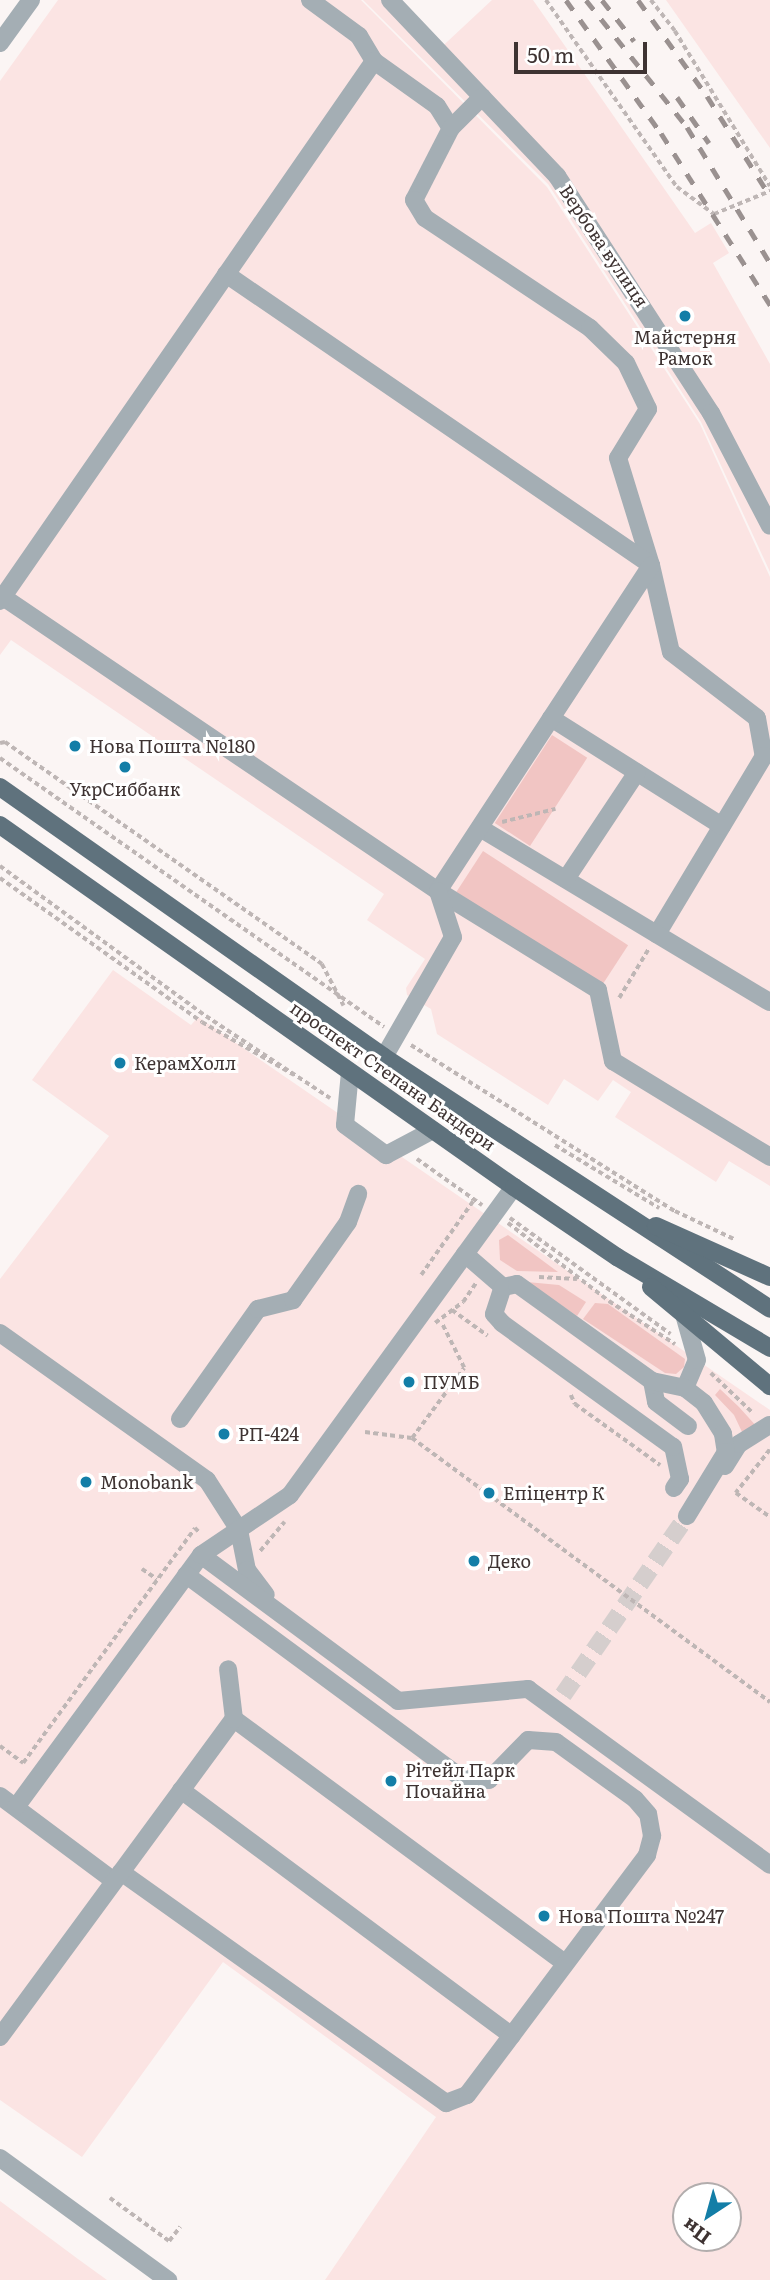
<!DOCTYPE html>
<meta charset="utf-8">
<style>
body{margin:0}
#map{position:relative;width:770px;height:2280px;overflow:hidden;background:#fbf5f4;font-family:Literata,serif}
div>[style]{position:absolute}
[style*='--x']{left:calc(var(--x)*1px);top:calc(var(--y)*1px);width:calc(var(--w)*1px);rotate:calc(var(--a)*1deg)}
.built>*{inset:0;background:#fbe4e3}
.green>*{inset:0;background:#f1c5c3;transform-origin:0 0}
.minor-tunnel>*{height:18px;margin-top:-9px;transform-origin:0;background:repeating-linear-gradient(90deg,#d5cecd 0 18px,transparent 0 27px)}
.path>*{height:3.5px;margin-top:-1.75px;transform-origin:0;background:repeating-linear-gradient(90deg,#beb6b5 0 5px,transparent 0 8.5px)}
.minor>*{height:18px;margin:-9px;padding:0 9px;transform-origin:9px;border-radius:9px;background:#a4aeb4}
.major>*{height:18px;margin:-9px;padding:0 9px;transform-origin:9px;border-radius:9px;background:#5f727d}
.rail>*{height:5px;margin-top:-2.5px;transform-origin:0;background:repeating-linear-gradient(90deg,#9a9190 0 12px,transparent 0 24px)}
.dots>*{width:19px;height:19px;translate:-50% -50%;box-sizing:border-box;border:4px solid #fff;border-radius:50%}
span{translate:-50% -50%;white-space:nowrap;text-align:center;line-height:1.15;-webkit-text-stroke:6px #fff;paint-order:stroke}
.street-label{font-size:18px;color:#3e3332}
.poi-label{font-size:18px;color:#3e3332}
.left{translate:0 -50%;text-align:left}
.north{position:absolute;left:672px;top:2182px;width:70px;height:70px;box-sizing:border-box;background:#fff;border:2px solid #b2adad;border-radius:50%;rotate:216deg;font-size:19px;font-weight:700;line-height:28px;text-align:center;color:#3e3332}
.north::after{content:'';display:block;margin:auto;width:24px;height:32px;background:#137ea7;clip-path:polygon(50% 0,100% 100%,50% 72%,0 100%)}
.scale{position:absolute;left:514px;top:42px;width:133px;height:32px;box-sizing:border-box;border:4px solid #3e3332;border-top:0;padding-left:9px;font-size:21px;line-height:24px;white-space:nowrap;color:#3e3332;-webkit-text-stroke:5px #fff;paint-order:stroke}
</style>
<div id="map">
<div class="built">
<i style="clip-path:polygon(58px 0,361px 0,547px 187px,700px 424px,770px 577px,770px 1186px,729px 1161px,716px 1182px,615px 1117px,631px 1092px,613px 1080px,598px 1101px,564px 1079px,548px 1105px,437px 1034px,431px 1009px,407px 995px,406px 988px,425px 959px,367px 920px,384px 894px,11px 640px,0 655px,0 81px)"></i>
<i style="clip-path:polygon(363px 0,381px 0,433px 55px,492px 0,533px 0,695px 233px,711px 223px,729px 253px,713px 263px,770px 364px,770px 572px,701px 422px,548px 184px)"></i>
<i style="clip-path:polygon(666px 0,770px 0,770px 148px)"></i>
<i style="clip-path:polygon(evenodd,113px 970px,191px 1025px,198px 1017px,770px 1410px,770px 2280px,325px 2280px,436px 2117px,223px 1962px,82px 2157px,0 2100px,0 1279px,109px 1136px,32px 1080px,113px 970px,686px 2196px,728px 2196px,728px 2238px,686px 2238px,686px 2196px)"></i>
<i style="clip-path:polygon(0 2201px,78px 2259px,107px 2280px,0 2280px)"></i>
</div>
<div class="green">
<i style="left:552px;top:735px;width:42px;height:105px;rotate:33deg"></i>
<i style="left:483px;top:851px;width:173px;height:49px;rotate:33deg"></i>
<i style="clip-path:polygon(508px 1235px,558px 1272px,517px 1271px,500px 1260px,499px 1240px)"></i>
<i style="clip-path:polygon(527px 1282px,559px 1285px,586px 1302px,577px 1316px)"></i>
<i style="clip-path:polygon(595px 1303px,608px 1304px,685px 1359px,684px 1367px,676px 1374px,665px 1373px,583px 1319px)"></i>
<i style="clip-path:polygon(720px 1389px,739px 1407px,758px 1428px,743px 1434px,734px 1415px,715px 1395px)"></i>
</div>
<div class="minor-tunnel">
<i style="--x:563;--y:1695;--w:218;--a:-55.3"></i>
</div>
<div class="path">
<i style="--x:546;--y:0;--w:228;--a:55"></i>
<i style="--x:677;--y:187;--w:46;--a:36.1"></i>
<i style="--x:714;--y:214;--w:61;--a:-22.3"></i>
<i style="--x:651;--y:0;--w:39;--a:52"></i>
<i style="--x:675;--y:31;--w:182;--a:58.5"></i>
<i style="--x:0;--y:743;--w:5;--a:-11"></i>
<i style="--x:5;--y:742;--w:387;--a:35"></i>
<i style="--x:322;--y:964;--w:47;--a:62.4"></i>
<i style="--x:0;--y:758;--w:469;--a:35"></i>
<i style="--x:502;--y:822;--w:55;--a:-13.8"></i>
<i style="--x:0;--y:866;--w:255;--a:36.1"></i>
<i style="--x:206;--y:1016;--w:149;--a:33.5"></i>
<i style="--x:0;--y:878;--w:248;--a:35.5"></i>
<i style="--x:202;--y:1022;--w:106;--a:29.9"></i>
<i style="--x:619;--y:998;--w:58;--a:-59"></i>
<i style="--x:411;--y:1045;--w:312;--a:32.2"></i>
<i style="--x:675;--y:1211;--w:65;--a:25.4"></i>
<i style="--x:555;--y:1145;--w:122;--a:31.2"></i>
<i style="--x:417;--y:1159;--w:80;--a:35.3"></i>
<i style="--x:510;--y:1218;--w:198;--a:35.8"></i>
<i style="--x:508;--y:1223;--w:128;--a:37.7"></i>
<i style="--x:609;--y:1301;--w:79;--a:33.1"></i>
<i style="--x:421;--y:1275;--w:92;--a:-54.8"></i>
<i style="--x:539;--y:1277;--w:38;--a:3"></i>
<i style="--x:452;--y:1310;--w:44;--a:35.8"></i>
<i style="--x:435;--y:1323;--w:35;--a:-37"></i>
<i style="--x:463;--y:1302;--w:23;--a:-56"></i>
<i style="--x:711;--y:1373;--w:59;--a:43.6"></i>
<i style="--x:571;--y:1395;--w:10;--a:66"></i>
<i style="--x:575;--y:1404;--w:105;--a:35.7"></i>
<i style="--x:365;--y:1432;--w:47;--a:7.3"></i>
<i style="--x:412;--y:1438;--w:445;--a:36.4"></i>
<i style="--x:412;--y:1438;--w:87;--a:-53.4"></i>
<i style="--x:464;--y:1368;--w:51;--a:-116.6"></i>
<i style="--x:770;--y:1450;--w:55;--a:128.3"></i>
<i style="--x:736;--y:1493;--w:42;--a:35.2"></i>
<i style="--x:260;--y:1551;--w:38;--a:-50"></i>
<i style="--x:142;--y:1569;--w:18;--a:34"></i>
<i style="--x:0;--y:1746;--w:29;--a:36"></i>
<i style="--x:23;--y:1763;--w:291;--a:-53.8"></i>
<i style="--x:195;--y:1528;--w:8;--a:45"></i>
<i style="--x:110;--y:2198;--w:73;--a:36.1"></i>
<i style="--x:169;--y:2241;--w:18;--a:-52"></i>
</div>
<div class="minor">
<i style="--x:310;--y:0;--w:61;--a:36.3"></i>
<i style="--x:359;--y:36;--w:29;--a:59"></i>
<i style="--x:374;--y:61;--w:77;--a:35.5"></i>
<i style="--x:437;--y:106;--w:26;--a:58"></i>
<i style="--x:451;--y:128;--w:81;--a:117.2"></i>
<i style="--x:414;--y:200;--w:21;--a:59"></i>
<i style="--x:425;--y:218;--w:198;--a:33.7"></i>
<i style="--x:590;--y:328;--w:50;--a:44.2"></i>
<i style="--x:626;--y:363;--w:51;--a:64.4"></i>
<i style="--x:648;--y:409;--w:57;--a:121.5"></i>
<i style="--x:618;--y:458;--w:112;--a:72.9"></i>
<i style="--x:651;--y:565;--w:89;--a:77.1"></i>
<i style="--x:671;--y:652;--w:108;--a:37.5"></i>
<i style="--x:757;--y:718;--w:39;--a:80"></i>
<i style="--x:764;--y:756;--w:208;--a:121"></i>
<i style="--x:390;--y:0;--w:243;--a:46.5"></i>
<i style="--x:557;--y:176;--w:283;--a:57"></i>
<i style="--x:711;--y:413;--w:127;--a:62.4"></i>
<i style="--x:0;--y:43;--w:53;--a:-54.2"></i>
<i style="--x:451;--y:128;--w:44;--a:-45"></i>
<i style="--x:226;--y:274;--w:515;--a:34.4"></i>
<i style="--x:3;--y:597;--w:525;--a:34.05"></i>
<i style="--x:438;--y:891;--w:188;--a:31.7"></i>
<i style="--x:598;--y:990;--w:73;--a:78.1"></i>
<i style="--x:613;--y:1061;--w:184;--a:31.4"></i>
<i style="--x:0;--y:601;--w:657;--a:-55.29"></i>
<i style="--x:551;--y:718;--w:202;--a:32.3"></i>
<i style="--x:480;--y:828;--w:338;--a:31"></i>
<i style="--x:566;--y:879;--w:128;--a:-56.4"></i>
<i style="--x:438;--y:891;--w:389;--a:-56.8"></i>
<i style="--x:384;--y:1057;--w:138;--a:-60.1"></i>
<i style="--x:453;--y:937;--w:48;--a:-108.1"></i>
<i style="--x:350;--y:1072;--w:53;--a:95.4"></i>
<i style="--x:345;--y:1125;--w:51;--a:36.2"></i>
<i style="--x:386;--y:1155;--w:53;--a:-28"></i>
<i style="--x:465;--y:1254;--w:50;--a:41"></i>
<i style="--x:0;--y:1333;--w:254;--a:35.4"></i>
<i style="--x:207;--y:1480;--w:59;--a:57.4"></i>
<i style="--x:239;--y:1530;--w:41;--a:78.7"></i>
<i style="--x:247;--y:1570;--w:31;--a:53"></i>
<i style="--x:652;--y:1381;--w:21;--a:79"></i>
<i style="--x:656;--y:1402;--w:40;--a:37"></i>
<i style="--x:685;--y:1388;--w:30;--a:-67"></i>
<i style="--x:697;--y:1360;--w:44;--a:-105.9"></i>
<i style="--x:180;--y:1419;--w:135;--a:-54.7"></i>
<i style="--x:258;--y:1309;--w:36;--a:-14"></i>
<i style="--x:293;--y:1300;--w:95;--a:-54.8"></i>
<i style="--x:348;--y:1222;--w:30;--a:-70"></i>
<i style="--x:725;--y:1466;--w:26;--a:-58"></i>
<i style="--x:739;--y:1444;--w:36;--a:-32"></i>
<i style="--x:674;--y:1488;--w:11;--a:-56"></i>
<i style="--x:680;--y:1479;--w:33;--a:-102"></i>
<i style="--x:673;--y:1447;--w:211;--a:-144.1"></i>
<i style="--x:502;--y:1323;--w:12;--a:-132"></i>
<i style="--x:494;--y:1314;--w:28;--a:-72"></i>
<i style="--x:503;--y:1287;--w:14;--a:-12"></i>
<i style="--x:517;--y:1284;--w:166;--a:35.7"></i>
<i style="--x:652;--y:1381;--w:34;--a:12"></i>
<i style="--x:685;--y:1388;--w:24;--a:38"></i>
<i style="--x:704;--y:1403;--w:36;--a:58"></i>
<i style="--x:723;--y:1434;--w:18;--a:81"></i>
<i style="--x:726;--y:1452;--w:75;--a:121.4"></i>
<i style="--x:201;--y:1555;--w:245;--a:36.5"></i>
<i style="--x:398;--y:1701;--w:131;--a:-5.3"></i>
<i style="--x:528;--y:1689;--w:299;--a:36"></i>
<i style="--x:234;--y:1719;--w:411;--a:36.4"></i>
<i style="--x:181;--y:1790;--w:412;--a:36.6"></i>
<i style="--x:0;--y:1796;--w:142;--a:36.7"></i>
<i style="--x:16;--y:1807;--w:313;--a:-53.7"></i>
<i style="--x:201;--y:1555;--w:107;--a:-34"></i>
<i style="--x:290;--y:1495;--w:381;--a:-54"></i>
<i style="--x:121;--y:1872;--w:399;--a:35.4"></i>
<i style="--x:446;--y:2103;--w:22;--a:-21"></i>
<i style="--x:467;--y:2095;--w:300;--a:-53.1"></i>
<i style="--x:647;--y:1855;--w:20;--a:-75"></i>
<i style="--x:652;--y:1836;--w:22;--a:-100"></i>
<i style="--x:648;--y:1814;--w:20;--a:-131"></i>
<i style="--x:635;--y:1799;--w:97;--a:-144.2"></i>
<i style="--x:556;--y:1742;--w:28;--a:-176"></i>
<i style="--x:528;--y:1740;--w:56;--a:134.3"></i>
<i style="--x:489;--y:1780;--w:26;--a:-178"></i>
<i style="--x:463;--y:1779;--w:344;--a:-143.6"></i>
<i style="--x:0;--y:2037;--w:395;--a:-53.7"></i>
<i style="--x:234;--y:1719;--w:50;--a:-96.8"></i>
<i style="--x:0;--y:2158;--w:208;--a:36"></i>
</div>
<div class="major">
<i style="--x:0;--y:787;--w:469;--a:35.1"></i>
<i style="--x:384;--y:1057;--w:461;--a:33.1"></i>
<i style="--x:0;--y:825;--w:629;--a:35.16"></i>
<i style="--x:514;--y:1187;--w:125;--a:34.2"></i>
<i style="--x:617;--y:1257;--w:178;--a:30.7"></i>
<i style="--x:656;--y:1226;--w:125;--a:24.1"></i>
<i style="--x:651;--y:1287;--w:155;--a:39.8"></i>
</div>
<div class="rail">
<i style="--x:566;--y:0;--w:163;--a:54.5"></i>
<i style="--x:661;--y:133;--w:204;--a:57.6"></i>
<i style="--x:586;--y:0;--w:162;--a:51.5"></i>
<i style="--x:687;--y:127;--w:159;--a:58.6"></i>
<i style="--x:602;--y:0;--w:52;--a:52"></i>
<i style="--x:638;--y:0;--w:118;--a:54.3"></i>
<i style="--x:707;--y:96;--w:118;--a:57.8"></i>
<i style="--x:677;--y:97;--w:56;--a:55.2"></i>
</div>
<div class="dots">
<i style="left:685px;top:316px;background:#137ea7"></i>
<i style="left:75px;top:746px;background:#137ea7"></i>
<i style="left:125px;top:767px;background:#137ea7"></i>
<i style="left:120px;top:1063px;background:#137ea7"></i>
<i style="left:409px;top:1382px;background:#137ea7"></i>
<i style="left:224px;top:1434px;background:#137ea7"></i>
<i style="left:86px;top:1482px;background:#137ea7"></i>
<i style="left:489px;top:1493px;background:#137ea7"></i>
<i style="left:474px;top:1561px;background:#137ea7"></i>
<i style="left:391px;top:1781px;background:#137ea7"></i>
<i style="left:544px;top:1916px;background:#137ea7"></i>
</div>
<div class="street-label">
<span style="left:604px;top:246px;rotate:56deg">Вербова вулиця</span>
<span style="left:393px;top:1076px;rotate:35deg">проспект Степана Бандери</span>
</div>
<div class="poi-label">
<span style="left:685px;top:348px">Майстерня<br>Рамок</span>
<span class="left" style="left:89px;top:746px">Нова Пошта №180</span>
<span style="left:125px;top:789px">УкрСиббанк</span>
<span class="left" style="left:134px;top:1063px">КерамХолл</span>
<span class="left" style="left:423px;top:1382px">ПУМБ</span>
<span class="left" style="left:238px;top:1434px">РП-424</span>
<span class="left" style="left:100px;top:1482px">Monobank</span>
<span class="left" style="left:503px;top:1493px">Епіцентр К</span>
<span class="left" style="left:488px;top:1561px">Деко</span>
<span class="left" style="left:405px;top:1781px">Рітейл Парк<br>Почайна</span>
<span class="left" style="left:558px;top:1916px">Нова Пошта №247</span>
</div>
<div class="north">Пн</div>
<div class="scale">50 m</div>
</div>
